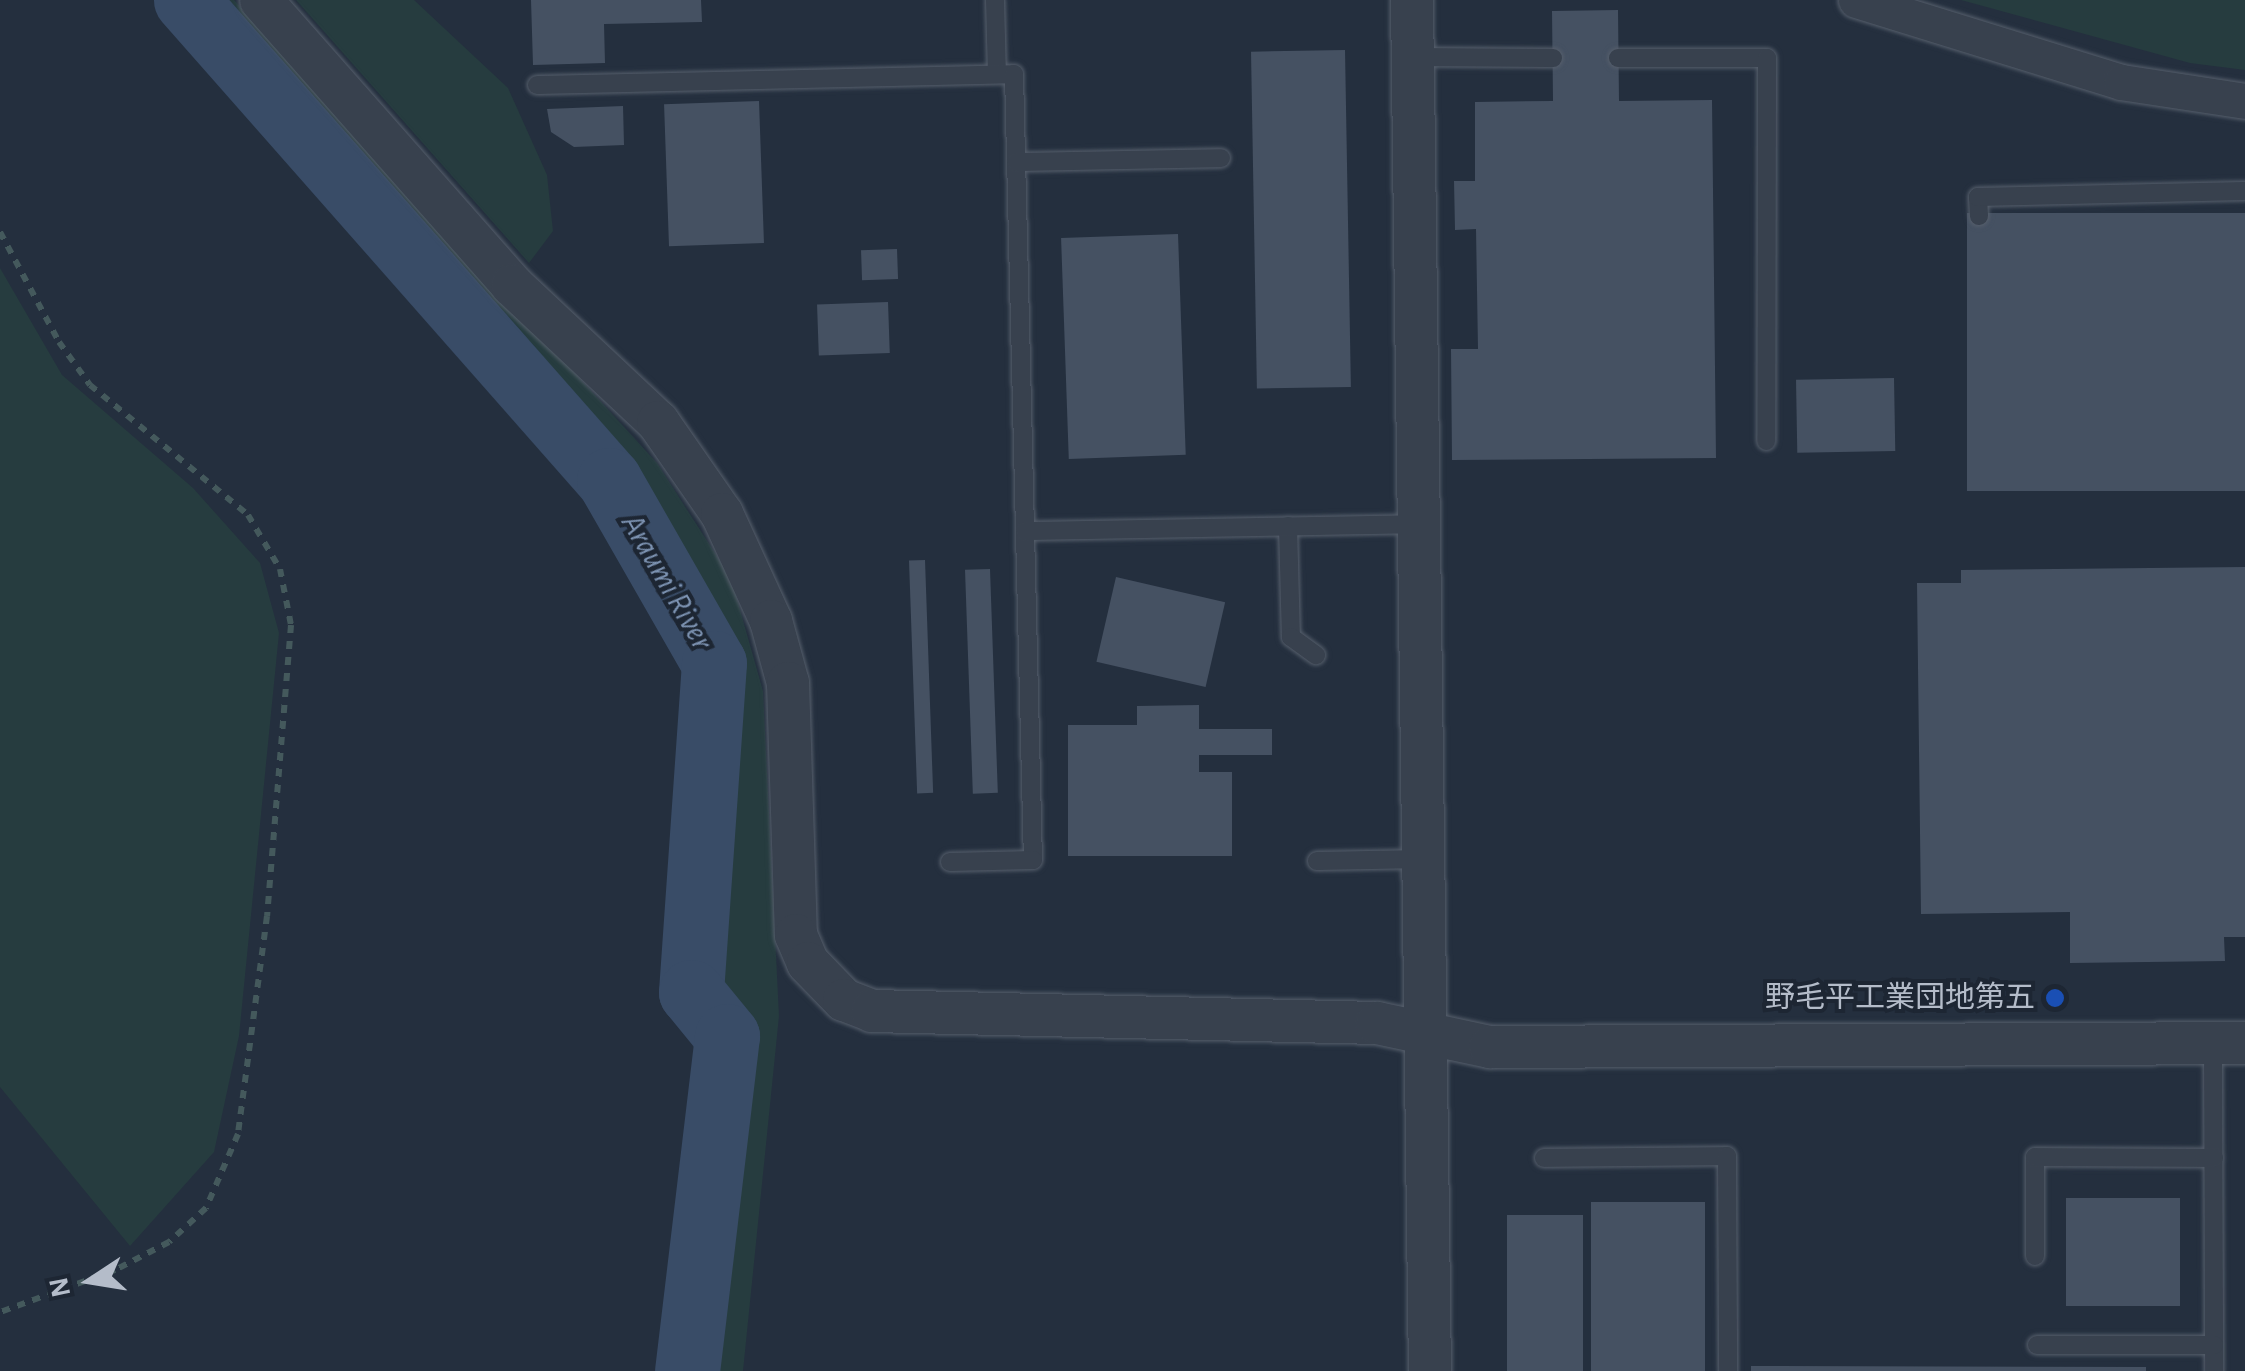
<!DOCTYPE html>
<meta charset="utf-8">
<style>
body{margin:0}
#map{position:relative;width:2245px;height:1371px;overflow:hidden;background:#242f3e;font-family:"Alegreya Sans","Noto Sans JP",sans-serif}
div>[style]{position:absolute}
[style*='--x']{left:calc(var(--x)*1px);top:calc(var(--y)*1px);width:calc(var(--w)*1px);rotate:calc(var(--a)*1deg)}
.green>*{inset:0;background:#263c3f}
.river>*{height:65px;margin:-32.5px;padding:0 32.5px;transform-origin:32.5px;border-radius:32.5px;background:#394c67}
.building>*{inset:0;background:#455162;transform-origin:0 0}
.path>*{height:6px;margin-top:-3px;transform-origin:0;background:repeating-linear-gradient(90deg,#44595c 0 8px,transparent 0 16px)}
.roads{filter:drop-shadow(0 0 2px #565f6c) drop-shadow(0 0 2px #565f6c)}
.service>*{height:18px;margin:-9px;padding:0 9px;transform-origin:9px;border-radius:9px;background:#38414e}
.minor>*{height:35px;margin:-17.5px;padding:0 17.5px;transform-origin:17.5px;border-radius:17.5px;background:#38414e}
.tertiary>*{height:42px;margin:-21px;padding:0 21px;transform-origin:21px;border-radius:21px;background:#38414e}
.dots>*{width:28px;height:28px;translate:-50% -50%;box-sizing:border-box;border:5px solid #1d2633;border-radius:50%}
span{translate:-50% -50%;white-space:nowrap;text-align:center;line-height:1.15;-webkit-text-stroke:8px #1d2633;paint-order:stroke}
.poi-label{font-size:30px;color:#b4bcc9}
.right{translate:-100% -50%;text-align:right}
.water-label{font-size:32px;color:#7c92b1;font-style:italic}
.north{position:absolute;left:40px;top:1231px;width:100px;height:100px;-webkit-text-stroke:8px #1d2633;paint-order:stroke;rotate:258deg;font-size:28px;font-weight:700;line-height:40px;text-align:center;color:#b4bcc9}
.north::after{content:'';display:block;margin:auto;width:35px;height:45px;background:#b4bcc9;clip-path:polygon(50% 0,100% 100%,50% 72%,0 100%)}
</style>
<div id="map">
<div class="green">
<i style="clip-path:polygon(176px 0,234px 0,657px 463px,731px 578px,763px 691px,779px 1016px,743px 1371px,697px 1371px,739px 1032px,704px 986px,722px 658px,621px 472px)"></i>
<i style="clip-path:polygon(296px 0,414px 0,508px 88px,547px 175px,553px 231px,529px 263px)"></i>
<i style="clip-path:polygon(1961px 0,2245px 0,2245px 70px,2190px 63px)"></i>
<i style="clip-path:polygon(0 268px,62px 375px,193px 488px,260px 563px,279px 633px,239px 1036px,214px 1152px,130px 1246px,0 1087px)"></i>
</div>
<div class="river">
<i style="--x:186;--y:0;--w:640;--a:48.61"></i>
<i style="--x:609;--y:480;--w:211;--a:60.2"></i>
<i style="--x:714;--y:663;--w:330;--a:94"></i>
<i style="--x:691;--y:992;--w:57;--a:50.7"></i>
<i style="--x:727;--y:1036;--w:337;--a:96.8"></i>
</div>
<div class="building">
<i style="clip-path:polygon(531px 0,701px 0,702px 22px,604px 24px,605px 63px,533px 65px)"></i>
<i style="clip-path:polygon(1618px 10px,1619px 101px,1712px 100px,1716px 458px,1452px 460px,1451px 349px,1478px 349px,1476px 229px,1455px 230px,1454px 181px,1475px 181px,1475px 102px,1553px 101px,1552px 11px)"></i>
<i style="left:1345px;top:50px;width:337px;height:94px;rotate:89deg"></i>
<i style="left:759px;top:101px;width:142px;height:95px;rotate:88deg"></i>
<i style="clip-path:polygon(623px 106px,624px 145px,574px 147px,551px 132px,547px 109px)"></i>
<i style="left:2245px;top:213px;width:278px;height:278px;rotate:90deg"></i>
<i style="left:1178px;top:234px;width:221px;height:117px;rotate:88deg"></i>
<i style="left:897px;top:249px;width:30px;height:36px;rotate:88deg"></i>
<i style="left:888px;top:302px;width:51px;height:71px;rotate:88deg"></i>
<i style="left:1894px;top:378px;width:73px;height:98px;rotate:89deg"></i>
<i style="left:925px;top:560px;width:233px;height:16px;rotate:88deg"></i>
<i style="clip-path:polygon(2245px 567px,2245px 937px,2224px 937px,2225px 961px,2070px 963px,2070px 912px,1921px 914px,1917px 583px,1961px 583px,1961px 570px)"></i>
<i style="left:990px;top:569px;width:224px;height:25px;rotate:88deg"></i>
<i style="left:1116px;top:577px;width:112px;height:87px;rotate:13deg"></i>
<i style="clip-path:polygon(1199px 705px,1199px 729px,1272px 729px,1272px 755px,1199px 755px,1199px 772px,1232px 772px,1232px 856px,1068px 856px,1068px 725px,1137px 725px,1137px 706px)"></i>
<i style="left:2180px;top:1198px;width:108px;height:114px;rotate:90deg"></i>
<i style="left:1705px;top:1202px;width:169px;height:114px;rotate:90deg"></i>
<i style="left:1507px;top:1215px;width:76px;height:156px"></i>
<i style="clip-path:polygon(1751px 1366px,2146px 1367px,2146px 1371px,1751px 1371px)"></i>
</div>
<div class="path">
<i style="--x:0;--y:232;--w:125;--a:61.8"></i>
<i style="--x:59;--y:342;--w:53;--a:54.2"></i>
<i style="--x:90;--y:385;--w:205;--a:39.4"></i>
<i style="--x:248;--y:515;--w:63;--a:59.3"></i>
<i style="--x:280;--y:569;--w:57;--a:78.9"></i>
<i style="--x:291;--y:625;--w:292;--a:94.7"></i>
<i style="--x:267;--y:916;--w:220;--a:97.6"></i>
<i style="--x:238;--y:1134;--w:81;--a:113.4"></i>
<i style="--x:206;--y:1208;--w:50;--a:137.4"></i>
<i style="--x:169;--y:1242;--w:61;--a:152.6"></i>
<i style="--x:115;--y:1270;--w:122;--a:159.9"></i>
</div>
<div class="roads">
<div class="service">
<i style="--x:995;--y:0;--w:74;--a:88.5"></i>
<i style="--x:1413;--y:57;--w:140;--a:0.4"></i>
<i style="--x:1618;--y:58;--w:149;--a:0"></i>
<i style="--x:1767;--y:58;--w:383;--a:90.1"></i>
<i style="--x:537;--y:85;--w:477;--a:-1.3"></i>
<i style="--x:1014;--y:74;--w:786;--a:88.62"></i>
<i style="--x:1033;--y:860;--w:83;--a:178.6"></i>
<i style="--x:1016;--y:162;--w:205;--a:-1.1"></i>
<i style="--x:1979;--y:216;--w:19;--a:-93"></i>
<i style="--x:1978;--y:197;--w:267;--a:-1.3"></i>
<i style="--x:1288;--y:526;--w:111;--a:88.5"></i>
<i style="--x:1291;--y:637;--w:31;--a:36"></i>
<i style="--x:1025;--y:531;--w:394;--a:-1"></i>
<i style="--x:1317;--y:861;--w:107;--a:-1.1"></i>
<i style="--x:2213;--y:1044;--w:327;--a:89.8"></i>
<i style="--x:1544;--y:1158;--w:183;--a:-0.6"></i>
<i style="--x:1727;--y:1156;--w:215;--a:89.7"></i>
<i style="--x:2035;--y:1256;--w:99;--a:-90"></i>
<i style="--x:2035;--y:1157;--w:179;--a:0.3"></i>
<i style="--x:2037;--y:1345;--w:177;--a:0"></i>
</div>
<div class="minor">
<i style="--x:1856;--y:0;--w:277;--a:17.2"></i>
<i style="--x:2121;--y:82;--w:125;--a:8.7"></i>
</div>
<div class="tertiary">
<i style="--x:261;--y:0;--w:380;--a:48.6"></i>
<i style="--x:512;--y:285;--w:200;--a:43.2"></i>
<i style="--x:658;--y:422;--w:112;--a:55.2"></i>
<i style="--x:722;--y:514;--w:118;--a:65.4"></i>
<i style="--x:771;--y:621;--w:64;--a:74.7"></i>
<i style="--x:788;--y:683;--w:252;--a:88.2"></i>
<i style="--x:796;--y:935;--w:30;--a:67"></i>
<i style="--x:808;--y:963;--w:52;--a:45.8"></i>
<i style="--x:844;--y:1000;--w:30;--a:21"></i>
<i style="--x:872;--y:1011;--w:505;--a:1.36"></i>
<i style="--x:1377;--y:1023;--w:116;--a:12"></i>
<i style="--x:1490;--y:1047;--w:755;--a:-0.3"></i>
<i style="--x:1412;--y:0;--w:1371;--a:89.25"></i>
</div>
</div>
<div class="dots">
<i style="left:2055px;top:998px;background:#1a4fb4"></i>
</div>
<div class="poi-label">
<span class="right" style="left:2035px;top:998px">野毛平工業団地第五</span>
</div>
<div class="water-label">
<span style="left:667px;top:582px;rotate:60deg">Araumi River</span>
</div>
<div class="north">N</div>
</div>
